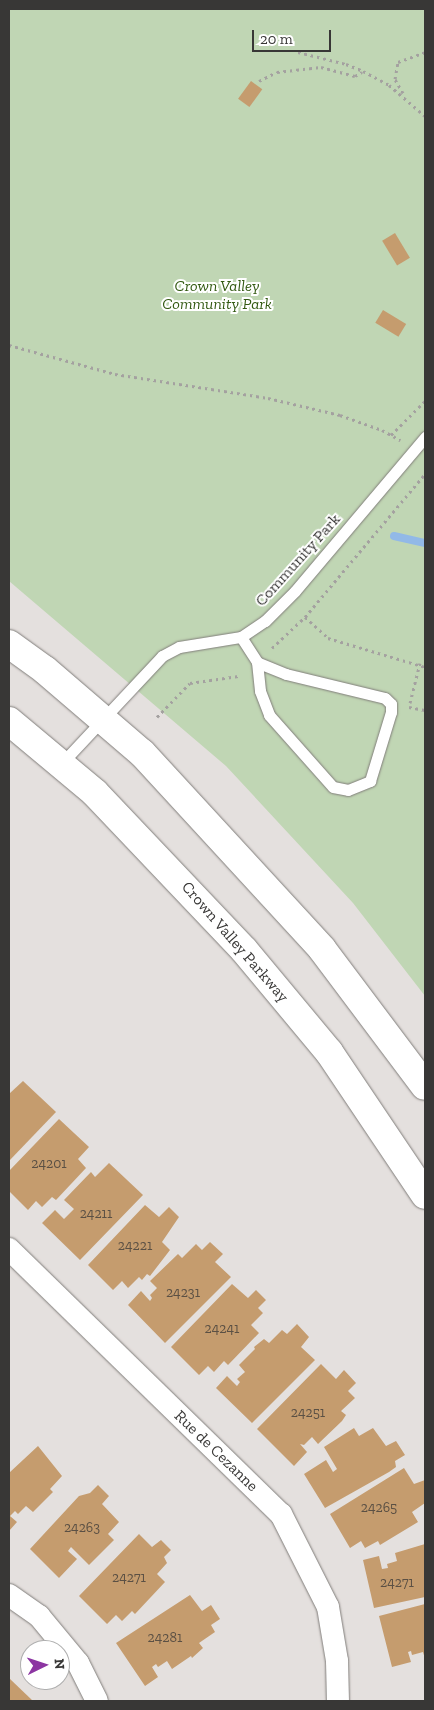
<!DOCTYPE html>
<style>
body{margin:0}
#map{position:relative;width:434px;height:1710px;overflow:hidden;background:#e4e0de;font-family:"Zilla Slab",serif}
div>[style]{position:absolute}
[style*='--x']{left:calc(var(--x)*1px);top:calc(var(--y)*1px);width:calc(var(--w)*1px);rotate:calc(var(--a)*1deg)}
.green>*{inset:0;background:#c0d6b4}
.stream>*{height:8px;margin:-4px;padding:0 4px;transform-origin:4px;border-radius:4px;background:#92b9e7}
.building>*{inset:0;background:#c59c6e;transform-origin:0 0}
.path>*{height:3px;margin-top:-1.5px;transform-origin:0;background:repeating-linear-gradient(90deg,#a4a1a0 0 2.5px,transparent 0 6.5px)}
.roads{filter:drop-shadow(0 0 1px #807d7a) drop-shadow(0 0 1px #807d7a)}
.service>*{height:11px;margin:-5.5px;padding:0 5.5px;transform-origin:5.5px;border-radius:5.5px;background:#fff}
.minor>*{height:22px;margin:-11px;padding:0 11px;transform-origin:11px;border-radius:11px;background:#fff}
.primary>*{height:28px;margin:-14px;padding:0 14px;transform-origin:14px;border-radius:14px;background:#fff}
span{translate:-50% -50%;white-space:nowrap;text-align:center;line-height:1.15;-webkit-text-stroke:4px #fff;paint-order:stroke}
.number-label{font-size:14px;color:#5b5044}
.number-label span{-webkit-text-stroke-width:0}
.park-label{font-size:16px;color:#325911;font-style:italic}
.street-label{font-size:16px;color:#383736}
.frame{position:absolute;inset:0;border:10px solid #383736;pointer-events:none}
.north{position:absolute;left:20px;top:1640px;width:50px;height:50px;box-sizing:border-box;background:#fff;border:1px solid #afafaf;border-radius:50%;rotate:86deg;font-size:14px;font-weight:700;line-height:20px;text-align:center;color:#383736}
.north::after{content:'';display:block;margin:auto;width:18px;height:22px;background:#8c35a2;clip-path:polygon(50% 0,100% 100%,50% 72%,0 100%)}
.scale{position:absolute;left:252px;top:30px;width:79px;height:22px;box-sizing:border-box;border:2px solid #383736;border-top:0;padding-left:6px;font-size:15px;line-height:18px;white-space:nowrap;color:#383736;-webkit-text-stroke:4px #fff;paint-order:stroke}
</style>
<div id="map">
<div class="green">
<i style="clip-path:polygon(9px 9px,425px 9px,425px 996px,353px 903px,226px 766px,9px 581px)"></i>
</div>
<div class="stream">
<i style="--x:394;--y:536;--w:32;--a:13"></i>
</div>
<div class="building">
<i style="left:251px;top:81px;width:14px;height:22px;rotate:36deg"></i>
<i style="left:395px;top:233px;width:29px;height:15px;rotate:59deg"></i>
<i style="left:383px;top:310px;width:27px;height:15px;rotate:31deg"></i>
<i style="clip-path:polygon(23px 1081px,56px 1112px,9px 1161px,9px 1094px)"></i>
<i style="clip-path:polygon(59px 1119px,89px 1147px,78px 1159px,86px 1168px,56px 1200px,52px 1197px,42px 1207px,36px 1201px,28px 1210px,9px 1191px,9px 1171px)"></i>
<i style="clip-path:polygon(109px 1163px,143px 1195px,80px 1260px,42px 1223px,55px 1210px,64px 1219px,74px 1209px,64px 1200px,91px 1172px,95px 1177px)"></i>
<i style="clip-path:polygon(145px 1205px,159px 1217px,169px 1207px,179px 1217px,162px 1242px,170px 1250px,150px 1276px,147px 1274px,142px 1280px,139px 1277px,128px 1288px,122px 1281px,113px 1290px,88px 1265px)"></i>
<i style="clip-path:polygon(210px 1242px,223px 1254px,215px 1262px,231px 1277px,165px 1343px,128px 1305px,141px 1291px,150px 1301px,152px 1298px,150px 1295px,157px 1288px,150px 1281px,178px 1254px,182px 1258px,196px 1244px,202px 1250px)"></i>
<i style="clip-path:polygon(232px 1284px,248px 1298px,256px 1290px,266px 1300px,258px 1308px,263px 1313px,251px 1325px,259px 1333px,228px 1365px,224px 1361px,214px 1372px,208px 1366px,199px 1375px,171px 1347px)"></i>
<i style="clip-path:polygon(297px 1324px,309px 1337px,301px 1347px,315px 1360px,252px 1423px,216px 1388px,227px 1376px,237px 1386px,240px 1382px,237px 1379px,245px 1372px,239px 1365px,255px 1349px,254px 1347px,264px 1339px,269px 1343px,282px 1330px,287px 1334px)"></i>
<i style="clip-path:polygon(321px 1364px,336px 1379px,344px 1370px,356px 1383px,348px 1391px,355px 1398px,341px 1411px,346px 1415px,342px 1421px,318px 1444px,312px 1437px,304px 1445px,300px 1444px,307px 1452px,294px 1466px,257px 1429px)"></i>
<i style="clip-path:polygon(354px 1428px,359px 1436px,373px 1428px,386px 1446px,396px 1441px,405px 1455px,395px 1461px,396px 1467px,389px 1472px,325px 1508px,304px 1474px,326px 1460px,333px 1472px,337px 1469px,324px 1447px)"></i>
<i style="clip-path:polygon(38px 1446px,62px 1476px,50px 1489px,53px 1492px,33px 1512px,26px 1506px,18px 1514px,15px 1511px,10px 1516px,17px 1522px,9px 1531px,9px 1473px)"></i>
<i style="clip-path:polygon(404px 1468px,414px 1484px,425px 1480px,425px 1503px,412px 1512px,418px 1522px,380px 1545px,378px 1541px,365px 1548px,361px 1541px,350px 1548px,330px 1514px)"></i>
<i style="clip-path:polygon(98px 1485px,109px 1496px,102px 1504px,119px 1522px,108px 1534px,114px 1540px,89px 1565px,71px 1547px,68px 1551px,77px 1559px,59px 1578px,30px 1549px,79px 1496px,90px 1493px)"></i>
<i style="clip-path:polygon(139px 1534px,152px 1547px,161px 1540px,171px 1550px,164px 1557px,167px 1563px,157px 1574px,165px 1582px,135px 1614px,132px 1611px,122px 1621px,116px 1615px,107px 1624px,79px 1596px)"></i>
<i style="clip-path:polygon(425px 1544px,425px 1597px,374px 1608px,363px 1560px,379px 1556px,382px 1569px,388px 1568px,387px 1564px,397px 1561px,395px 1553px)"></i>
<i style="clip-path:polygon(190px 1595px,202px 1611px,211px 1605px,220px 1619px,211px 1625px,215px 1632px,199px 1643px,203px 1648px,192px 1658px,191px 1656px,172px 1669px,167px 1661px,158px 1667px,156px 1664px,152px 1667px,158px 1677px,145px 1686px,116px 1643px)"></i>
<i style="clip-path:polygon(425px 1604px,425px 1659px,423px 1652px,412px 1655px,411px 1651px,408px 1652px,411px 1662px,392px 1667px,379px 1616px)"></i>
<i style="clip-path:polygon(9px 1678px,33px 1701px,9px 1701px)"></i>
</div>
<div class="path">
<i style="--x:298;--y:52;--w:49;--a:14"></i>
<i style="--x:346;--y:64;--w:18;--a:22"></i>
<i style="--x:363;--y:71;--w:30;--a:28"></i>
<i style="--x:389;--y:85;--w:48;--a:40.7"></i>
<i style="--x:259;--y:81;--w:20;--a:-27"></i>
<i style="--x:277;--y:72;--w:44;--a:-6.5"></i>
<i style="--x:321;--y:67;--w:35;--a:15"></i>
<i style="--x:355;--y:76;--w:8;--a:-30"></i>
<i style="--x:403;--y:93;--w:16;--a:-120"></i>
<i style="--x:395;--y:79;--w:17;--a:-80"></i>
<i style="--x:398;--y:62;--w:29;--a:-20"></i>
<i style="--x:9;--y:345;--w:110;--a:15.3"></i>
<i style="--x:115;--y:374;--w:155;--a:8.9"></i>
<i style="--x:268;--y:398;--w:74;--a:13.3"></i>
<i style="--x:340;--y:415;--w:45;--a:19.7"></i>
<i style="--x:382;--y:430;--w:21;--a:29"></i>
<i style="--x:391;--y:435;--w:48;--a:-45"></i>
<i style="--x:305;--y:617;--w:31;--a:42"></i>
<i style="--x:328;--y:638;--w:101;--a:16.6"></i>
<i style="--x:272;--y:648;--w:45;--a:-43.2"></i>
<i style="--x:305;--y:617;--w:187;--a:-50"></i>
<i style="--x:410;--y:703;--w:41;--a:-76"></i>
<i style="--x:409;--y:707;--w:16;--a:11"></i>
<i style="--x:157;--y:717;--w:47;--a:-45.9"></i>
<i style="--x:190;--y:683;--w:49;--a:-8.1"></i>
</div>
<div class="roads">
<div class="service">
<i style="--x:241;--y:637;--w:30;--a:57"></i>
<i style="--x:257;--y:662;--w:29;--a:84"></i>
<i style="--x:260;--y:691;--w:26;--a:69"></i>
<i style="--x:269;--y:715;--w:96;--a:48.4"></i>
<i style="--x:333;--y:787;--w:15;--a:11"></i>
<i style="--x:348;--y:790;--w:24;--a:-22"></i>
<i style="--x:370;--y:781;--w:72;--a:-73.1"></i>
<i style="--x:391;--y:712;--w:8;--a:-90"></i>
<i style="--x:391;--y:704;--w:8;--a:-135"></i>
<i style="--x:385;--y:698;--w:102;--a:-166.4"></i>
<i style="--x:286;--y:674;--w:31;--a:-158"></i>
<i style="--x:61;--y:764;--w:148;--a:-46.9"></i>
<i style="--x:162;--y:656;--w:19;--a:-28"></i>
<i style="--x:179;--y:647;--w:63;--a:-9.2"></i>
<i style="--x:241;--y:637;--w:29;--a:-34"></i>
<i style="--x:265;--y:621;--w:42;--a:-45"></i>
<i style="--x:295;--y:591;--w:202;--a:-49.8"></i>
</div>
<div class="minor">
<i style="--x:9;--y:1249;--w:380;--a:44.3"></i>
<i style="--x:281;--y:1514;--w:104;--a:63.2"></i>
<i style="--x:328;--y:1607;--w:55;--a:80.5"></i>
<i style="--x:337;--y:1661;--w:40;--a:88.6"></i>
<i style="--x:9;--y:1595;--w:37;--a:35"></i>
<i style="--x:39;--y:1616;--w:61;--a:50.3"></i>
<i style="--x:78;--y:1663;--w:42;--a:63.4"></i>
</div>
<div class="primary">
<i style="--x:9;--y:644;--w:44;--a:35.8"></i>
<i style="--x:45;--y:670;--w:128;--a:40.6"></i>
<i style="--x:142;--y:753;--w:266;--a:47.4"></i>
<i style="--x:322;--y:949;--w:171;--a:53.1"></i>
<i style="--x:9;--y:721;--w:112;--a:39.9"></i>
<i style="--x:95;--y:793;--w:216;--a:46.5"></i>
<i style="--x:244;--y:950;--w:133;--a:50.2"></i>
<i style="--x:329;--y:1052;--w:172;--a:56.1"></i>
</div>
</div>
<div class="number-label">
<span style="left:49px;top:1164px">24201</span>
<span style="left:96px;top:1214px">24211</span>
<span style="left:135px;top:1246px">24221</span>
<span style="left:183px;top:1293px">24231</span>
<span style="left:222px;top:1329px">24241</span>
<span style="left:308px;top:1413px">24251</span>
<span style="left:379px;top:1508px">24265</span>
<span style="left:82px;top:1528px">24263</span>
<span style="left:129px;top:1578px">24271</span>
<span style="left:397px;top:1583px">24271</span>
<span style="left:165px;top:1638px">24281</span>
</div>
<div class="park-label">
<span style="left:217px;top:295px">Crown Valley<br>Community Park</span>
</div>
<div class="street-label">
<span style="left:298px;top:560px;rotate:-48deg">Community Park</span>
<span style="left:235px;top:942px;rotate:49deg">Crown Valley Parkway</span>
<span style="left:216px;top:1451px;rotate:44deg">Rue de Cezanne</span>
</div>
<div class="frame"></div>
<div class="north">N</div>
<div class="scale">20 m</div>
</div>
